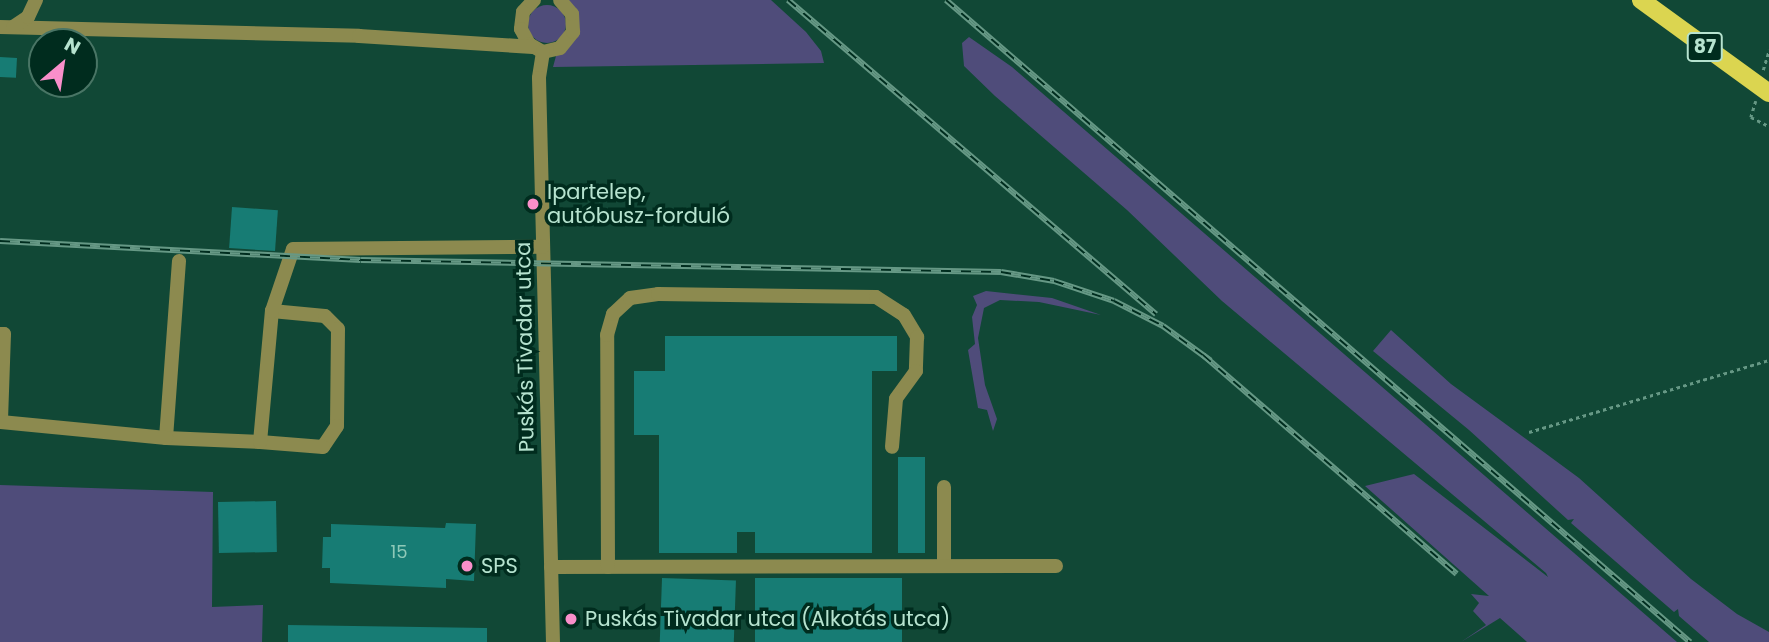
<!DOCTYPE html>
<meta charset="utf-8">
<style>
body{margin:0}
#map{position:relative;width:1769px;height:642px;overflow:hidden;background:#114836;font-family:Poppins,sans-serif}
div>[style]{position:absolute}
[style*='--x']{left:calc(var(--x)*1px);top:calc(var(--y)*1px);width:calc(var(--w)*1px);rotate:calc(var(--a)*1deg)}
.green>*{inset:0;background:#4f4c7a}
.round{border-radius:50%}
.building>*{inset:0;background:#177c74;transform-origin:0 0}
.path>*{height:2.5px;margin-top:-1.25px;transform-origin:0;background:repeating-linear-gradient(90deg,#669885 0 3.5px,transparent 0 7px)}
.minor>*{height:14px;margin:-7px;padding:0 7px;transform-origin:7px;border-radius:7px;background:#8c8a4f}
.major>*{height:18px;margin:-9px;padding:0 9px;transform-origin:9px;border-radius:9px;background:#dbd550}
.rail>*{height:6px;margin-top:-3px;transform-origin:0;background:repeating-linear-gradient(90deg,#002c1e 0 10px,#669885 0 20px);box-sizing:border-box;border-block:2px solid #669885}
.dots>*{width:19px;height:19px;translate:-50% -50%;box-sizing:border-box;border:4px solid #002c1e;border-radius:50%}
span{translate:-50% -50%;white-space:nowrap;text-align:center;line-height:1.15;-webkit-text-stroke:7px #002c1e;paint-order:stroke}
.number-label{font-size:18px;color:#8ec9b8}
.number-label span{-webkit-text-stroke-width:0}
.shield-label span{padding:2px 5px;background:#002c1e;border:2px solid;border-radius:5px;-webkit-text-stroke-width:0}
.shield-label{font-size:19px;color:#b6e3cf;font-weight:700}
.poi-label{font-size:21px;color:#b6e3cf}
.left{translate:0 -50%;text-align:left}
.street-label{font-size:21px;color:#b6e3cf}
.north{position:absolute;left:28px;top:28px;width:70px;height:70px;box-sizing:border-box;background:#002c1e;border:2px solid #497565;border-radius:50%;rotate:29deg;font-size:19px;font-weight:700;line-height:28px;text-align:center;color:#b6e3cf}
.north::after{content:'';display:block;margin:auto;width:24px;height:32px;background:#f98fca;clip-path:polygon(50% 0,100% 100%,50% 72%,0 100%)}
</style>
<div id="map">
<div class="green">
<i style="clip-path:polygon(568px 0,771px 0,806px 32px,821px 51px,824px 63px,553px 67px,556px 56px,566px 49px)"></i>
<i class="round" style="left:528px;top:5px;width:38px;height:38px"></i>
<i style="clip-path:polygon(969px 37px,1012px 67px,1677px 642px,1527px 642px,1500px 618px,1461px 642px,1486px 625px,1473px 611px,1479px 603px,1471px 594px,1489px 596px,1365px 486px,1414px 474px,1548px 577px,1546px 573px,1222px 301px,1127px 210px,995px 96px,964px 66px,962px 43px)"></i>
<i style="clip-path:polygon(986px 291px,1052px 298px,1101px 315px,1039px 302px,1000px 300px,984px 308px,978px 338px,985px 385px,997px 419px,993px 431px,987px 410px,978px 408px,968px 350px,975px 344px,972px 317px,977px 305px,973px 296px)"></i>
<i style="clip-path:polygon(1391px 330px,1451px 384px,1579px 478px,1691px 579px,1737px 614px,1769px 632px,1769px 642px,1709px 642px,1679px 616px,1678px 609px,1674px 612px,1571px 523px,1574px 519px,1568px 520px,1469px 430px,1373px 351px)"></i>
<i style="clip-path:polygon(0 485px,213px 492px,212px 607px,263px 605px,262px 642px,0 642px)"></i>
</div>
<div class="building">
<i style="left:0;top:57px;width:17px;height:20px;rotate:3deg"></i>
<i style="left:232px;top:207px;width:46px;height:41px;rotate:4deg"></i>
<i style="clip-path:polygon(665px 336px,897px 336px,897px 371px,872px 371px,872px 553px,755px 553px,755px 532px,737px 532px,737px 553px,659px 553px,659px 435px,634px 435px,634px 371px,665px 371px)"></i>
<i style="left:898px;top:457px;width:27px;height:96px"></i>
<i style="left:276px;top:501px;width:51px;height:58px;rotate:89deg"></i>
<i style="clip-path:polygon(446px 523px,476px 524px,474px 581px,446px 579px,446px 588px,330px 583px,330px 568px,322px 568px,323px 537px,331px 537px,331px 524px,445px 528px)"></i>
<i style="left:662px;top:578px;width:74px;height:64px;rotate:2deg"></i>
<i style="left:755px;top:578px;width:147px;height:64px"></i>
<i style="clip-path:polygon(288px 625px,487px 628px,487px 642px,288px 642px)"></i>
</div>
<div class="path">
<i style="--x:1763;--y:70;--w:21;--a:-73"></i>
<i style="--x:1756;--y:101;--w:17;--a:107"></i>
<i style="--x:1751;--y:117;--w:20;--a:27"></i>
<i style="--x:1529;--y:432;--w:251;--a:-16.7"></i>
</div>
<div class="minor">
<i style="--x:534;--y:0;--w:16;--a:133"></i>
<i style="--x:523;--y:12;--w:17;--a:97"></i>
<i style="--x:521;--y:29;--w:17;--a:62"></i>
<i style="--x:529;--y:44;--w:16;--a:30"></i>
<i style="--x:543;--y:52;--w:17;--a:-13"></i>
<i style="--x:560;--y:48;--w:21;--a:-51"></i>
<i style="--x:573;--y:32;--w:18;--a:-93"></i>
<i style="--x:572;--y:14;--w:18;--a:-131"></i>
<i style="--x:0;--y:27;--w:359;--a:1.4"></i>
<i style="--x:359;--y:36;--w:174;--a:3.6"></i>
<i style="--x:13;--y:27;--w:18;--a:-34"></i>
<i style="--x:28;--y:17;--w:19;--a:-65"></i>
<i style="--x:543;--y:52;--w:26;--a:99"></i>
<i style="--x:539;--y:78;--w:564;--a:88.58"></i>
<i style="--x:179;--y:261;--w:177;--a:94.2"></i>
<i style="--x:166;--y:438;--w:94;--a:2.4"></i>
<i style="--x:272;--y:311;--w:53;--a:5.4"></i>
<i style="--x:325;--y:316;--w:18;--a:45"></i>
<i style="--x:338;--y:329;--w:97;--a:90.6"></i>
<i style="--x:337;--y:426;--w:25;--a:124"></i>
<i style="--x:323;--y:447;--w:63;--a:-175.5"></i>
<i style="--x:260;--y:442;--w:132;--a:-84.8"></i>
<i style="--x:272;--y:311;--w:65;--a:-71.3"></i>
<i style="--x:293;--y:249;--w:250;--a:-0.5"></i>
<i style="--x:0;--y:334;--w:4;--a:0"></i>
<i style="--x:4;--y:334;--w:88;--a:92"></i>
<i style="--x:1;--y:422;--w:166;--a:5.5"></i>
<i style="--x:944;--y:566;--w:79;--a:-90"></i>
<i style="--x:551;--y:567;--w:505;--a:-0.11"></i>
<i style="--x:608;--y:567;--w:232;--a:-90.2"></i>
<i style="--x:607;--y:335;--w:22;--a:-74"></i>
<i style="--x:613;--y:314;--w:23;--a:-43"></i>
<i style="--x:630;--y:298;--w:28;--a:-8"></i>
<i style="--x:658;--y:294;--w:218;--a:0.8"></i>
<i style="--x:876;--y:297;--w:33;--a:33"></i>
<i style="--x:904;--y:315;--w:26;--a:59"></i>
<i style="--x:917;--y:337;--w:34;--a:92"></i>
<i style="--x:916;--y:371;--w:34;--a:126"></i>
<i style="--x:896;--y:399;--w:48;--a:94.8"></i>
</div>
<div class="major">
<i style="--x:1641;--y:0;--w:158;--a:36"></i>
</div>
<div class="rail">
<i style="--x:788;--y:0;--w:484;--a:40.5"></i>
<i style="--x:946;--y:0;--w:983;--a:40.79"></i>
<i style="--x:0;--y:241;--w:361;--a:3"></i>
<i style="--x:361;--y:260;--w:640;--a:1.07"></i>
<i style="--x:1001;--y:272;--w:54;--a:9.6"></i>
<i style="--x:1054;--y:281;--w:63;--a:18.4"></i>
<i style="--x:1114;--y:301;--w:55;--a:27"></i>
<i style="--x:1163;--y:326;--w:59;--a:36.1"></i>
<i style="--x:1203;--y:355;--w:335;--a:40.8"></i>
</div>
<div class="dots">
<i style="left:533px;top:204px;background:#f98fca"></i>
<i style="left:467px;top:566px;background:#f98fca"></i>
<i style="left:571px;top:619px;background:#f98fca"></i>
</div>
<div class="number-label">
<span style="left:399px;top:552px">15</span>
</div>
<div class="shield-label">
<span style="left:1705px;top:47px">87</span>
</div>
<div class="poi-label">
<span class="left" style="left:547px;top:204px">Ipartelep,<br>autóbusz-forduló</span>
<span class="left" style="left:481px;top:566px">SPS</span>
<span class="left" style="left:585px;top:619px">Puskás Tivadar utca (Alkotás utca)</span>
</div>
<div class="street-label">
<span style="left:525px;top:347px;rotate:-91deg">Puskás Tivadar utca</span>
</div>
<div class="north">N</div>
</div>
